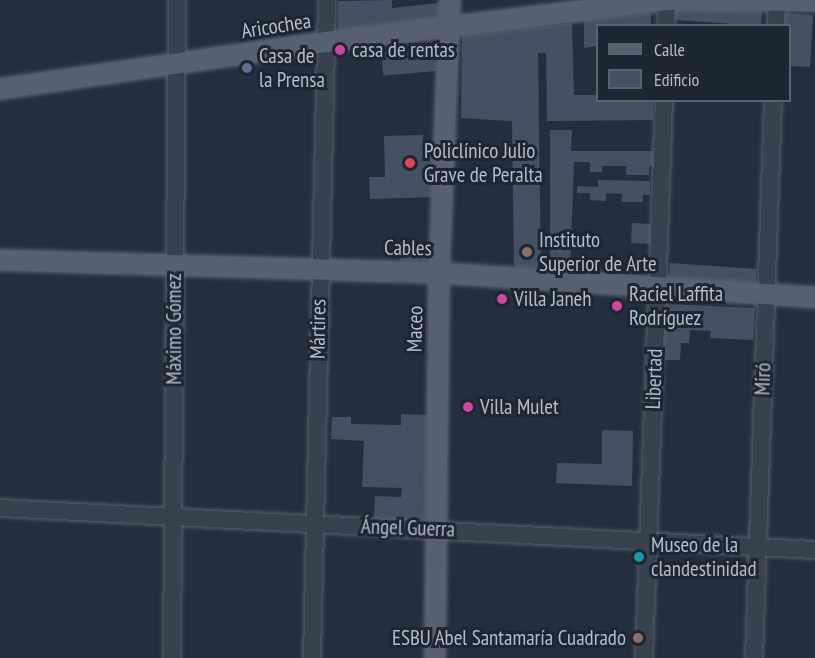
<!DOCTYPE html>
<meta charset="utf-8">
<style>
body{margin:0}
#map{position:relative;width:815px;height:658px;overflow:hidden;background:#242f3e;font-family:"PT Sans Narrow",sans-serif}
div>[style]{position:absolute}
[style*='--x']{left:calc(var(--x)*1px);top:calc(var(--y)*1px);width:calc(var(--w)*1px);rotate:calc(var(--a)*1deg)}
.building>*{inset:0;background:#455162;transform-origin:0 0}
.roads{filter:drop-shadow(0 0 2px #565f6c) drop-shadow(0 0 2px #565f6c)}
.minor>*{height:16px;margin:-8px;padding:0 8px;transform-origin:8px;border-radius:8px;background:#38414e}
.major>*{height:20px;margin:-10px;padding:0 10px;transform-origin:10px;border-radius:10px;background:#56606e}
.dots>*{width:16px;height:16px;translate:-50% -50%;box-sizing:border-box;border:3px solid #1d2633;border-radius:50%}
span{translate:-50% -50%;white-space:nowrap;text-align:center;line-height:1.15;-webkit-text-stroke:6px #1d2633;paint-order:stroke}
.street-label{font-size:21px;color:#b4bcc9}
.poi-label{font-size:21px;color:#b4bcc9}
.left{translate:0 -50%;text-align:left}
.right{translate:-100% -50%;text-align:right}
.legend{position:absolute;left:596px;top:24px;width:195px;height:78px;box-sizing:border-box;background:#1d2633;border:2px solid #59626f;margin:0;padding:8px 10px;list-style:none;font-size:18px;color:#b4bcc9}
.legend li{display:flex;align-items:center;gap:12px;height:30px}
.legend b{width:30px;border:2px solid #59626f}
</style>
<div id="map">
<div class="building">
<i style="clip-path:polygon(392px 0,392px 8px,439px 3px,441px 22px,343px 35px,338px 28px,338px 1px)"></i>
<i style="left:762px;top:10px;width:16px;height:88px;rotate:94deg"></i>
<i style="clip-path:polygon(651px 13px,651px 26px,598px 26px,598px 46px,584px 48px,584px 20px)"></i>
<i style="clip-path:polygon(785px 13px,813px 15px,810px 67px,790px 66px,790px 26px,784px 26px)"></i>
<i style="clip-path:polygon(572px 23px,574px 95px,598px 95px,598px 100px,653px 100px,653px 120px,547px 121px,546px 53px,538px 53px,541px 272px,514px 272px,512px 121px,461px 118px,462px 36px)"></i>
<i style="left:435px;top:47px;width:24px;height:54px;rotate:85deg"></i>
<i style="clip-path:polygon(550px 130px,572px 130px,571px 151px,657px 151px,657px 166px,649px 166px,649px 175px,626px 175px,626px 166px,602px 166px,602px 172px,590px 172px,590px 162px,574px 162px,570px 271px,550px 271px)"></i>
<i style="clip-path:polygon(423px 135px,423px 150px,435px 150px,437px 197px,370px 199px,369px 177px,385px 177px,384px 136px)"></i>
<i style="clip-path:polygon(598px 180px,650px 181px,650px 195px,643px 195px,643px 202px,622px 202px,622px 194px,606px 193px,606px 201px,590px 200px,590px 193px,577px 193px,577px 186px,598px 187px)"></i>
<i style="left:632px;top:223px;width:22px;height:20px;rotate:3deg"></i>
<i style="clip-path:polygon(410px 244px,436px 246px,434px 268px,400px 266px,401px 254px,409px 255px)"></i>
<i style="left:670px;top:263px;width:87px;height:19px;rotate:4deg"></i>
<i style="clip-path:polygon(666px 304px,755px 308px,753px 340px,710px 338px,711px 331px,690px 330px,689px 343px,681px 343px,680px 360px,663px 360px)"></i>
<i style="clip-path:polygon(401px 414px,430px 415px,427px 521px,374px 519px,375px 496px,401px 497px,402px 488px,362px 487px,364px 441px,331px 439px,332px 417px,351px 417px,351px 424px,401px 425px)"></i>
<i style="clip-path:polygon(602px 430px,633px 431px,632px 486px,556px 483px,557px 463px,602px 464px)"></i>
</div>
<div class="roads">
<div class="minor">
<i style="--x:666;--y:26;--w:26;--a:-88"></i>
<i style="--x:776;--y:26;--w:26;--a:-88"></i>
<i style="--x:0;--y:508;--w:816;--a:2.95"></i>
<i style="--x:172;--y:658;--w:658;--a:-89.56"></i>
<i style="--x:312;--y:658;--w:658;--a:-88.69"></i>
<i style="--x:644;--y:658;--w:558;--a:-87.95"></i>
<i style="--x:754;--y:658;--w:558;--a:-88.05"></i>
</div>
<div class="major">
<i style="--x:670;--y:0;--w:145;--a:0.4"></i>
<i style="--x:0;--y:89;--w:329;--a:-8.2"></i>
<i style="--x:326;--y:42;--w:344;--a:-7"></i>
<i style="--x:0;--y:260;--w:439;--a:1.7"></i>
<i style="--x:439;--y:273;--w:377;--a:3.7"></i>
<i style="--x:435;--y:658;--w:385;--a:-89.4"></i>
<i style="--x:439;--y:273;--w:273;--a:-87.7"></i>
</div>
</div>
<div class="dots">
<i style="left:340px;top:50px;background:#d1479c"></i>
<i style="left:247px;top:68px;background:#5c6f8a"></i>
<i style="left:410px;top:163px;background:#e0444e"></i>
<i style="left:527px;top:252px;background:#8d6e63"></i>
<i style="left:502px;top:299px;background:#d1479c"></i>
<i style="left:617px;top:306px;background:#d1479c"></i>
<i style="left:468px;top:407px;background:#d1479c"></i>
<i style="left:639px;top:557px;background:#0f9aa8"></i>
<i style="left:638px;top:638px;background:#8d6e63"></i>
</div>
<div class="street-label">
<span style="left:276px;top:26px;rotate:-9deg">Aricochea</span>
<span style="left:408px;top:248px;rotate:1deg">Cables</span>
<span style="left:174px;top:329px;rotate:-90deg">Máximo Gómez</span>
<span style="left:318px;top:329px;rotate:-89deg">Mártires</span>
<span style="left:415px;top:329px;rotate:-89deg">Maceo</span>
<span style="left:654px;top:379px;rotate:-88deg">Libertad</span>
<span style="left:763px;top:379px;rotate:-88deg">Miró</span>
<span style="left:408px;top:528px;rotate:2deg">Ángel Guerra</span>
</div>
<div class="poi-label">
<span class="left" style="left:352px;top:50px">casa de rentas</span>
<span class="left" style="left:259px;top:68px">Casa de<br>la Prensa</span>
<span class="left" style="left:424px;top:163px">Policlínico Julio<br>Grave de Peralta</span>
<span class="left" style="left:539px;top:252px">Instituto<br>Superior de Arte</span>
<span class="left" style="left:629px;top:306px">Raciel Laffita<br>Rodríguez</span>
<span class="left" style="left:514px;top:299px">Villa Janeh</span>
<span class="left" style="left:480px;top:407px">Villa Mulet</span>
<span class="left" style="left:651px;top:557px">Museo de la<br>clandestinidad</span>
<span class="right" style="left:626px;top:638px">ESBU Abel Santamaría Cuadrado</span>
</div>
<ul class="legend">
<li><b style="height:8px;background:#56606e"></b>Calle</li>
<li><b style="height:16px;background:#455162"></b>Edificio</li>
</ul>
</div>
